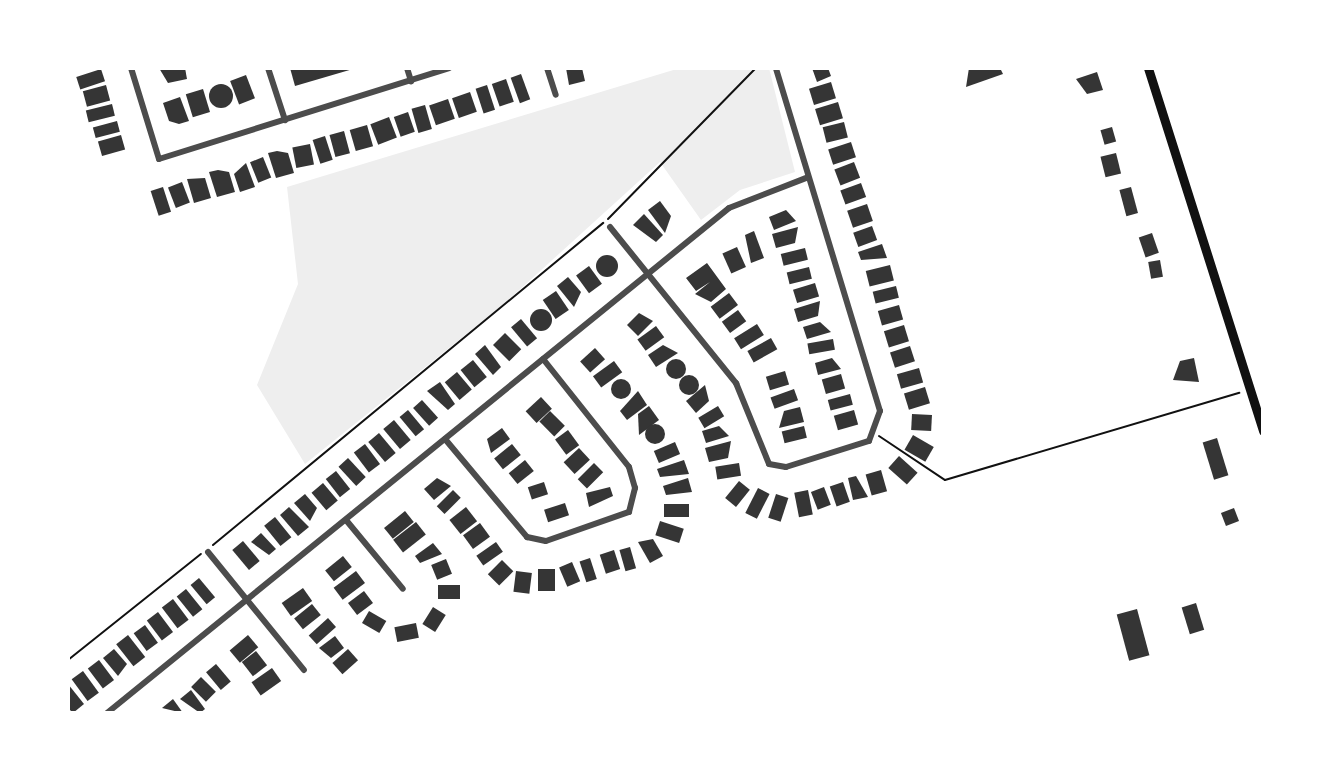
<!DOCTYPE html>
<style>
body{margin:0}
#map{position:relative;width:1331px;height:781px;overflow:hidden;background:#fff;font-family:"Source Serif 4",serif}
div>[style]{position:absolute}
[style*='--x']{left:calc(var(--x)*1px);top:calc(var(--y)*1px);width:calc(var(--w)*1px);rotate:calc(var(--a)*1deg)}
.green>*{inset:0;background:#eee}
.building>*{inset:0;background:#353535;transform-origin:0 0}
.round{border-radius:50%}
.path>*{height:2px;margin:-1px;padding:0 1px;transform-origin:1px;border-radius:1px;background:#111}
.minor>*{height:6px;margin:-3px;padding:0 3px;transform-origin:3px;border-radius:3px;background:#4c4c4c}
.secondary>*{height:9px;margin:-4.5px;padding:0 4.5px;transform-origin:4.5px;border-radius:4.5px;background:#111}
span{translate:-50% -50%;white-space:nowrap;text-align:center;line-height:1.15;-webkit-text-stroke:6px #fff;paint-order:stroke}
.frame{position:absolute;inset:0;border:70px solid #fff;pointer-events:none}
</style>
<div id="map">
<div class="green">
<i style="clip-path:polygon(680px 68px,769px 68px,795px 172px,740px 190px,701px 220px,660px 162px,505px 303px,305px 464px,257px 385px,298px 284px,287px 187px)"></i>
</div>
<div class="building">
<i style="clip-path:polygon(159px 68px,185px 68px,187px 79px,168px 83px)"></i>
<i style="clip-path:polygon(290px 68px,353px 68px,353px 69px,295px 86px)"></i>
<i style="clip-path:polygon(566px 68px,582px 68px,585px 81px,569px 85px)"></i>
<i style="clip-path:polygon(812px 68px,828px 68px,831px 76px,817px 82px)"></i>
<i style="clip-path:polygon(969px 68px,1000px 68px,1003px 74px,966px 87px)"></i>
<i style="left:101px;top:69px;width:13px;height:26px;rotate:72deg"></i>
<i style="clip-path:polygon(1097px 72px,1103px 90px,1087px 94px,1076px 79px)"></i>
<i style="left:521px;top:74px;width:27px;height:11px;rotate:70deg"></i>
<i style="left:246px;top:75px;width:25px;height:17px;rotate:69deg"></i>
<i style="left:506px;top:79px;width:24px;height:15px;rotate:71deg"></i>
<i style="left:831px;top:82px;width:17px;height:23px;rotate:73deg"></i>
<i class="round" style="left:209px;top:84px;width:24px;height:24px"></i>
<i style="left:106px;top:85px;width:16px;height:24px;rotate:75deg"></i>
<i style="left:487px;top:85px;width:26px;height:12px;rotate:72deg"></i>
<i style="left:203px;top:89px;width:24px;height:18px;rotate:73deg"></i>
<i style="left:470px;top:92px;width:21px;height:19px;rotate:71deg"></i>
<i style="clip-path:polygon(180px 97px,189px 121px,179px 124px,169px 121px,163px 103px)"></i>
<i style="left:448px;top:99px;width:21px;height:20px;rotate:71deg"></i>
<i style="left:838px;top:102px;width:17px;height:24px;rotate:73deg"></i>
<i style="left:112px;top:104px;width:12px;height:27px;rotate:76deg"></i>
<i style="left:425px;top:105px;width:25px;height:14px;rotate:74deg"></i>
<i style="left:408px;top:112px;width:21px;height:15px;rotate:71deg"></i>
<i style="left:389px;top:117px;width:22px;height:20px;rotate:69deg"></i>
<i style="left:117px;top:121px;width:11px;height:25px;rotate:75deg"></i>
<i style="left:844px;top:122px;width:16px;height:22px;rotate:76deg"></i>
<i style="left:367px;top:125px;width:22px;height:18px;rotate:74deg"></i>
<i style="left:1112px;top:127px;width:15px;height:12px;rotate:74deg"></i>
<i style="left:344px;top:131px;width:23px;height:15px;rotate:75deg"></i>
<i style="left:121px;top:135px;width:15px;height:24px;rotate:74deg"></i>
<i style="left:325px;top:136px;width:25px;height:13px;rotate:72deg"></i>
<i style="left:851px;top:142px;width:16px;height:24px;rotate:72deg"></i>
<i style="left:310px;top:144px;width:21px;height:18px;rotate:79deg"></i>
<i style="clip-path:polygon(277px 151px,288px 153px,294px 173px,276px 178px,268px 153px)"></i>
<i style="left:1116px;top:153px;width:21px;height:16px;rotate:76deg"></i>
<i style="left:263px;top:157px;width:22px;height:14px;rotate:68deg"></i>
<i style="left:854px;top:162px;width:17px;height:21px;rotate:69deg"></i>
<i style="clip-path:polygon(246px 163px,255px 187px,240px 192px,234px 174px)"></i>
<i style="clip-path:polygon(218px 170px,229px 172px,235px 192px,217px 197px,209px 172px)"></i>
<i style="clip-path:polygon(205px 178px,211px 198px,194px 203px,187px 179px)"></i>
<i style="left:182px;top:182px;width:22px;height:15px;rotate:69deg"></i>
<i style="left:861px;top:183px;width:15px;height:22px;rotate:70deg"></i>
<i style="left:163px;top:187px;width:26px;height:13px;rotate:72deg"></i>
<i style="left:1131px;top:187px;width:27px;height:12px;rotate:75deg"></i>
<i style="clip-path:polygon(660px 201px,671px 216px,665px 233px,648px 210px)"></i>
<i style="left:867px;top:204px;width:18px;height:21px;rotate:71deg"></i>
<i style="clip-path:polygon(786px 210px,796px 221px,774px 230px,769px 217px)"></i>
<i style="clip-path:polygon(644px 214px,663px 235px,656px 242px,633px 225px)"></i>
<i style="left:872px;top:226px;width:15px;height:20px;rotate:70deg"></i>
<i style="clip-path:polygon(798px 227px,795px 243px,776px 248px,772px 234px)"></i>
<i style="clip-path:polygon(754px 231px,764px 258px,751px 263px,745px 235px)"></i>
<i style="left:1152px;top:233px;width:21px;height:14px;rotate:71deg"></i>
<i style="clip-path:polygon(882px 244px,887px 258px,861px 260px,858px 252px)"></i>
<i style="left:737px;top:247px;width:22px;height:16px;rotate:66deg"></i>
<i style="left:805px;top:248px;width:12px;height:25px;rotate:76deg"></i>
<i class="round" style="left:596px;top:255px;width:22px;height:22px"></i>
<i style="left:1160px;top:260px;width:17px;height:12px;rotate:80deg"></i>
<i style="clip-path:polygon(707px 263px,726px 289px,711px 302px,695px 294px,710px 282px,696px 291px,686px 278px)"></i>
<i style="left:890px;top:265px;width:16px;height:25px;rotate:76deg"></i>
<i style="left:589px;top:266px;width:22px;height:16px;rotate:54deg"></i>
<i style="left:809px;top:267px;width:12px;height:23px;rotate:76deg"></i>
<i style="clip-path:polygon(568px 277px,581px 292px,574px 307px,557px 286px)"></i>
<i style="left:815px;top:283px;width:14px;height:23px;rotate:73deg"></i>
<i style="left:896px;top:286px;width:12px;height:24px;rotate:76deg"></i>
<i style="left:556px;top:291px;width:23px;height:16px;rotate:56deg"></i>
<i style="left:729px;top:293px;width:15px;height:23px;rotate:53deg"></i>
<i style="clip-path:polygon(820px 301px,818px 316px,798px 322px,794px 309px)"></i>
<i style="left:899px;top:305px;width:15px;height:22px;rotate:74deg"></i>
<i class="round" style="left:530px;top:309px;width:22px;height:22px"></i>
<i style="left:738px;top:310px;width:14px;height:20px;rotate:54deg"></i>
<i style="clip-path:polygon(639px 313px,653px 321px,638px 336px,627px 325px)"></i>
<i style="left:521px;top:319px;width:25px;height:13px;rotate:50deg"></i>
<i style="clip-path:polygon(820px 322px,831px 332px,807px 339px,803px 327px)"></i>
<i style="left:757px;top:324px;width:13px;height:27px;rotate:58deg"></i>
<i style="left:904px;top:325px;width:17px;height:21px;rotate:73deg"></i>
<i style="left:656px;top:326px;width:14px;height:23px;rotate:54deg"></i>
<i style="left:505px;top:333px;width:23px;height:17px;rotate:45deg"></i>
<i style="left:771px;top:338px;width:13px;height:27px;rotate:61deg"></i>
<i style="left:833px;top:339px;width:11px;height:26px;rotate:80deg"></i>
<i style="clip-path:polygon(485px 345px,501px 367px,493px 375px,475px 354px)"></i>
<i style="clip-path:polygon(663px 345px,678px 353px,656px 367px,648px 355px)"></i>
<i style="left:910px;top:346px;width:16px;height:21px;rotate:72deg"></i>
<i style="left:595px;top:348px;width:15px;height:20px;rotate:48deg"></i>
<i style="clip-path:polygon(832px 358px,841px 369px,818px 375px,815px 363px)"></i>
<i style="clip-path:polygon(1194px 358px,1199px 382px,1173px 380px,1180px 361px)"></i>
<i class="round" style="left:666px;top:359px;width:20px;height:20px"></i>
<i style="left:473px;top:360px;width:22px;height:16px;rotate:51deg"></i>
<i style="left:614px;top:361px;width:14px;height:26px;rotate:54deg"></i>
<i style="left:919px;top:368px;width:15px;height:23px;rotate:74deg"></i>
<i style="left:785px;top:371px;width:14px;height:20px;rotate:73deg"></i>
<i style="left:457px;top:372px;width:23px;height:16px;rotate:50deg"></i>
<i style="left:841px;top:374px;width:15px;height:20px;rotate:74deg"></i>
<i class="round" style="left:679px;top:375px;width:20px;height:20px"></i>
<i class="round" style="left:611px;top:379px;width:20px;height:20px"></i>
<i style="clip-path:polygon(440px 382px,455px 404px,448px 410px,427px 391px)"></i>
<i style="clip-path:polygon(705px 385px,709px 401px,696px 413px,686px 401px)"></i>
<i style="left:925px;top:387px;width:17px;height:22px;rotate:73deg"></i>
<i style="left:794px;top:389px;width:12px;height:25px;rotate:70deg"></i>
<i style="clip-path:polygon(638px 391px,647px 405px,627px 420px,620px 411px)"></i>
<i style="left:850px;top:394px;width:11px;height:23px;rotate:75deg"></i>
<i style="left:541px;top:397px;width:16px;height:21px;rotate:47deg"></i>
<i style="left:422px;top:400px;width:24px;height:12px;rotate:48deg"></i>
<i style="clip-path:polygon(649px 406px,659px 420px,639px 435px,638px 414px)"></i>
<i style="left:718px;top:406px;width:12px;height:23px;rotate:59deg"></i>
<i style="clip-path:polygon(800px 407px,804px 422px,779px 428px,784px 411px)"></i>
<i style="left:408px;top:410px;width:25px;height:11px;rotate:50deg"></i>
<i style="left:854px;top:410px;width:15px;height:21px;rotate:74deg"></i>
<i style="left:550px;top:411px;width:21px;height:15px;rotate:45deg"></i>
<i style="left:912px;top:414px;width:20px;height:16px;rotate:3deg"></i>
<i style="left:394px;top:420px;width:26px;height:14px;rotate:50deg"></i>
<i class="round" style="left:645px;top:424px;width:20px;height:20px"></i>
<i style="clip-path:polygon(719px 426px,729px 436px,706px 443px,702px 431px)"></i>
<i style="left:804px;top:426px;width:12px;height:23px;rotate:76deg"></i>
<i style="clip-path:polygon(502px 428px,510px 439px,491px 453px,487px 439px)"></i>
<i style="left:568px;top:430px;width:19px;height:16px;rotate:54deg"></i>
<i style="left:379px;top:433px;width:26px;height:14px;rotate:50deg"></i>
<i style="left:913px;top:435px;width:24px;height:17px;rotate:30deg"></i>
<i style="left:1217px;top:438px;width:39px;height:15px;rotate:73deg"></i>
<i style="clip-path:polygon(731px 441px,728px 458px,709px 462px,705px 448px)"></i>
<i style="left:675px;top:442px;width:13px;height:23px;rotate:67deg"></i>
<i style="left:365px;top:444px;width:25px;height:14px;rotate:53deg"></i>
<i style="left:512px;top:444px;width:14px;height:23px;rotate:51deg"></i>
<i style="left:579px;top:448px;width:16px;height:21px;rotate:47deg"></i>
<i style="left:899px;top:456px;width:25px;height:16px;rotate:42deg"></i>
<i style="left:348px;top:458px;width:26px;height:13px;rotate:47deg"></i>
<i style="left:525px;top:460px;width:14px;height:21px;rotate:51deg"></i>
<i style="clip-path:polygon(684px 460px,689px 474px,660px 477px,657px 469px)"></i>
<i style="left:594px;top:463px;width:13px;height:23px;rotate:45deg"></i>
<i style="left:739px;top:463px;width:13px;height:24px;rotate:81deg"></i>
<i style="left:881px;top:470px;width:22px;height:16px;rotate:74deg"></i>
<i style="left:336px;top:471px;width:23px;height:13px;rotate:52deg"></i>
<i style="clip-path:polygon(856px 476px,868px 497px,853px 500px,848px 478px)"></i>
<i style="clip-path:polygon(437px 478px,451px 486px,434px 500px,424px 489px)"></i>
<i style="clip-path:polygon(688px 478px,692px 492px,666px 495px,663px 486px)"></i>
<i style="left:739px;top:481px;width:14px;height:22px;rotate:39deg"></i>
<i style="left:544px;top:482px;width:13px;height:17px;rotate:72deg"></i>
<i style="left:843px;top:482px;width:21px;height:14px;rotate:71deg"></i>
<i style="left:323px;top:483px;width:23px;height:15px;rotate:50deg"></i>
<i style="clip-path:polygon(610px 487px,613px 496px,589px 507px,586px 493px)"></i>
<i style="left:824px;top:487px;width:19px;height:14px;rotate:69deg"></i>
<i style="left:758px;top:488px;width:13px;height:28px;rotate:27deg"></i>
<i style="left:453px;top:490px;width:11px;height:23px;rotate:45deg"></i>
<i style="left:808px;top:490px;width:25px;height:14px;rotate:79deg"></i>
<i style="clip-path:polygon(305px 494px,317px 508px,310px 521px,294px 503px)"></i>
<i style="left:776px;top:494px;width:13px;height:25px;rotate:18deg"></i>
<i style="left:565px;top:503px;width:13px;height:22px;rotate:72deg"></i>
<i style="left:664px;top:504px;width:25px;height:13px"></i>
<i style="clip-path:polygon(289px 507px,309px 527px,298px 536px,280px 515px)"></i>
<i style="left:466px;top:507px;width:18px;height:21px;rotate:52deg"></i>
<i style="left:1234px;top:508px;width:14px;height:14px;rotate:69deg"></i>
<i style="left:405px;top:511px;width:14px;height:27px;rotate:51deg"></i>
<i style="left:275px;top:517px;width:26px;height:14px;rotate:51deg"></i>
<i style="left:660px;top:521px;width:25px;height:15px;rotate:18deg"></i>
<i style="left:416px;top:522px;width:16px;height:29px;rotate:52deg"></i>
<i style="left:480px;top:523px;width:17px;height:21px;rotate:54deg"></i>
<i style="clip-path:polygon(261px 533px,276px 549px,269px 555px,251px 542px)"></i>
<i style="clip-path:polygon(653px 539px,663px 556px,650px 563px,638px 542px)"></i>
<i style="left:243px;top:541px;width:26px;height:14px;rotate:50deg"></i>
<i style="left:496px;top:542px;width:12px;height:24px;rotate:55deg"></i>
<i style="clip-path:polygon(433px 543px,442px 554px,420px 563px,415px 556px)"></i>
<i style="left:630px;top:547px;width:22px;height:11px;rotate:74deg"></i>
<i style="left:614px;top:550px;width:20px;height:15px;rotate:72deg"></i>
<i style="left:343px;top:556px;width:14px;height:23px;rotate:51deg"></i>
<i style="left:590px;top:558px;width:22px;height:11px;rotate:72deg"></i>
<i style="left:446px;top:559px;width:16px;height:16px;rotate:68deg"></i>
<i style="left:502px;top:560px;width:16px;height:20px;rotate:45deg"></i>
<i style="left:572px;top:562px;width:21px;height:14px;rotate:67deg"></i>
<i style="left:538px;top:569px;width:17px;height:22px"></i>
<i style="left:356px;top:571px;width:15px;height:28px;rotate:53deg"></i>
<i style="left:516px;top:571px;width:16px;height:21px;rotate:7deg"></i>
<i style="left:199px;top:578px;width:25px;height:11px;rotate:50deg"></i>
<i style="left:438px;top:585px;width:22px;height:14px"></i>
<i style="left:303px;top:588px;width:16px;height:26px;rotate:55deg"></i>
<i style="left:186px;top:589px;width:26px;height:12px;rotate:51deg"></i>
<i style="left:364px;top:591px;width:15px;height:20px;rotate:53deg"></i>
<i style="left:173px;top:599px;width:26px;height:14px;rotate:53deg"></i>
<i style="left:1196px;top:603px;width:28px;height:15px;rotate:73deg"></i>
<i style="left:312px;top:604px;width:14px;height:23px;rotate:51deg"></i>
<i style="left:433px;top:607px;width:15px;height:20px;rotate:32deg"></i>
<i style="left:1137px;top:609px;width:48px;height:21px;rotate:75deg"></i>
<i style="left:369px;top:611px;width:20px;height:14px;rotate:30deg"></i>
<i style="left:158px;top:612px;width:25px;height:14px;rotate:53deg"></i>
<i style="left:328px;top:618px;width:12px;height:26px;rotate:48deg"></i>
<i style="left:416px;top:623px;width:15px;height:22px;rotate:79deg"></i>
<i style="left:145px;top:625px;width:22px;height:14px;rotate:54deg"></i>
<i style="left:128px;top:635px;width:28px;height:15px;rotate:52deg"></i>
<i style="left:248px;top:635px;width:16px;height:24px;rotate:50deg"></i>
<i style="clip-path:polygon(335px 636px,344px 648px,331px 658px,319px 648px)"></i>
<i style="clip-path:polygon(114px 649px,127px 664px,118px 676px,103px 658px)"></i>
<i style="left:348px;top:649px;width:15px;height:21px;rotate:48deg"></i>
<i style="left:256px;top:651px;width:18px;height:18px;rotate:52deg"></i>
<i style="left:99px;top:660px;width:25px;height:14px;rotate:53deg"></i>
<i style="left:216px;top:664px;width:23px;height:13px;rotate:50deg"></i>
<i style="left:272px;top:668px;width:16px;height:25px;rotate:55deg"></i>
<i style="left:83px;top:671px;width:27px;height:14px;rotate:54deg"></i>
<i style="left:201px;top:677px;width:21px;height:14px;rotate:45deg"></i>
<i style="clip-path:polygon(68px 684px,84px 704px,73px 713px,68px 708px)"></i>
<i style="clip-path:polygon(191px 690px,205px 709px,200px 713px,180px 699px)"></i>
<i style="clip-path:polygon(173px 699px,183px 713px,162px 708px)"></i>
</div>
<div class="path">
<i style="--x:608;--y:219;--w:211;--a:-45.6"></i>
<i style="--x:879;--y:436;--w:79;--a:33.7"></i>
<i style="--x:945;--y:480;--w:307;--a:-16.5"></i>
<i style="--x:213;--y:545;--w:506;--a:-39.54"></i>
<i style="--x:68;--y:660;--w:170;--a:-38.6"></i>
</div>
<div class="minor">
<i style="--x:131;--y:68;--w:95;--a:72.9"></i>
<i style="--x:159;--y:159;--w:304;--a:-17.4"></i>
<i style="--x:268;--y:68;--w:55;--a:71.9"></i>
<i style="--x:407;--y:68;--w:14;--a:73"></i>
<i style="--x:547;--y:68;--w:28;--a:72"></i>
<i style="--x:610;--y:227;--w:201;--a:51.1"></i>
<i style="--x:736;--y:383;--w:87;--a:67.8"></i>
<i style="--x:769;--y:464;--w:17;--a:10"></i>
<i style="--x:786;--y:467;--w:87;--a:-17.4"></i>
<i style="--x:869;--y:441;--w:32;--a:-70"></i>
<i style="--x:880;--y:411;--w:358;--a:-106.9"></i>
<i style="--x:445;--y:439;--w:128;--a:50.1"></i>
<i style="--x:527;--y:537;--w:19;--a:12"></i>
<i style="--x:546;--y:541;--w:88;--a:-19.3"></i>
<i style="--x:629;--y:512;--w:25;--a:-76"></i>
<i style="--x:635;--y:488;--w:22;--a:-106"></i>
<i style="--x:629;--y:467;--w:138;--a:-128.5"></i>
<i style="--x:346;--y:520;--w:89;--a:50.4"></i>
<i style="--x:208;--y:552;--w:152;--a:50.9"></i>
<i style="--x:107;--y:713;--w:801;--a:-39.07"></i>
<i style="--x:729;--y:208;--w:83;--a:-21.3"></i>
</div>
<div class="secondary">
<i style="--x:1148;--y:68;--w:381;--a:72.4"></i>
</div>
<div class="frame"></div>
</div>
